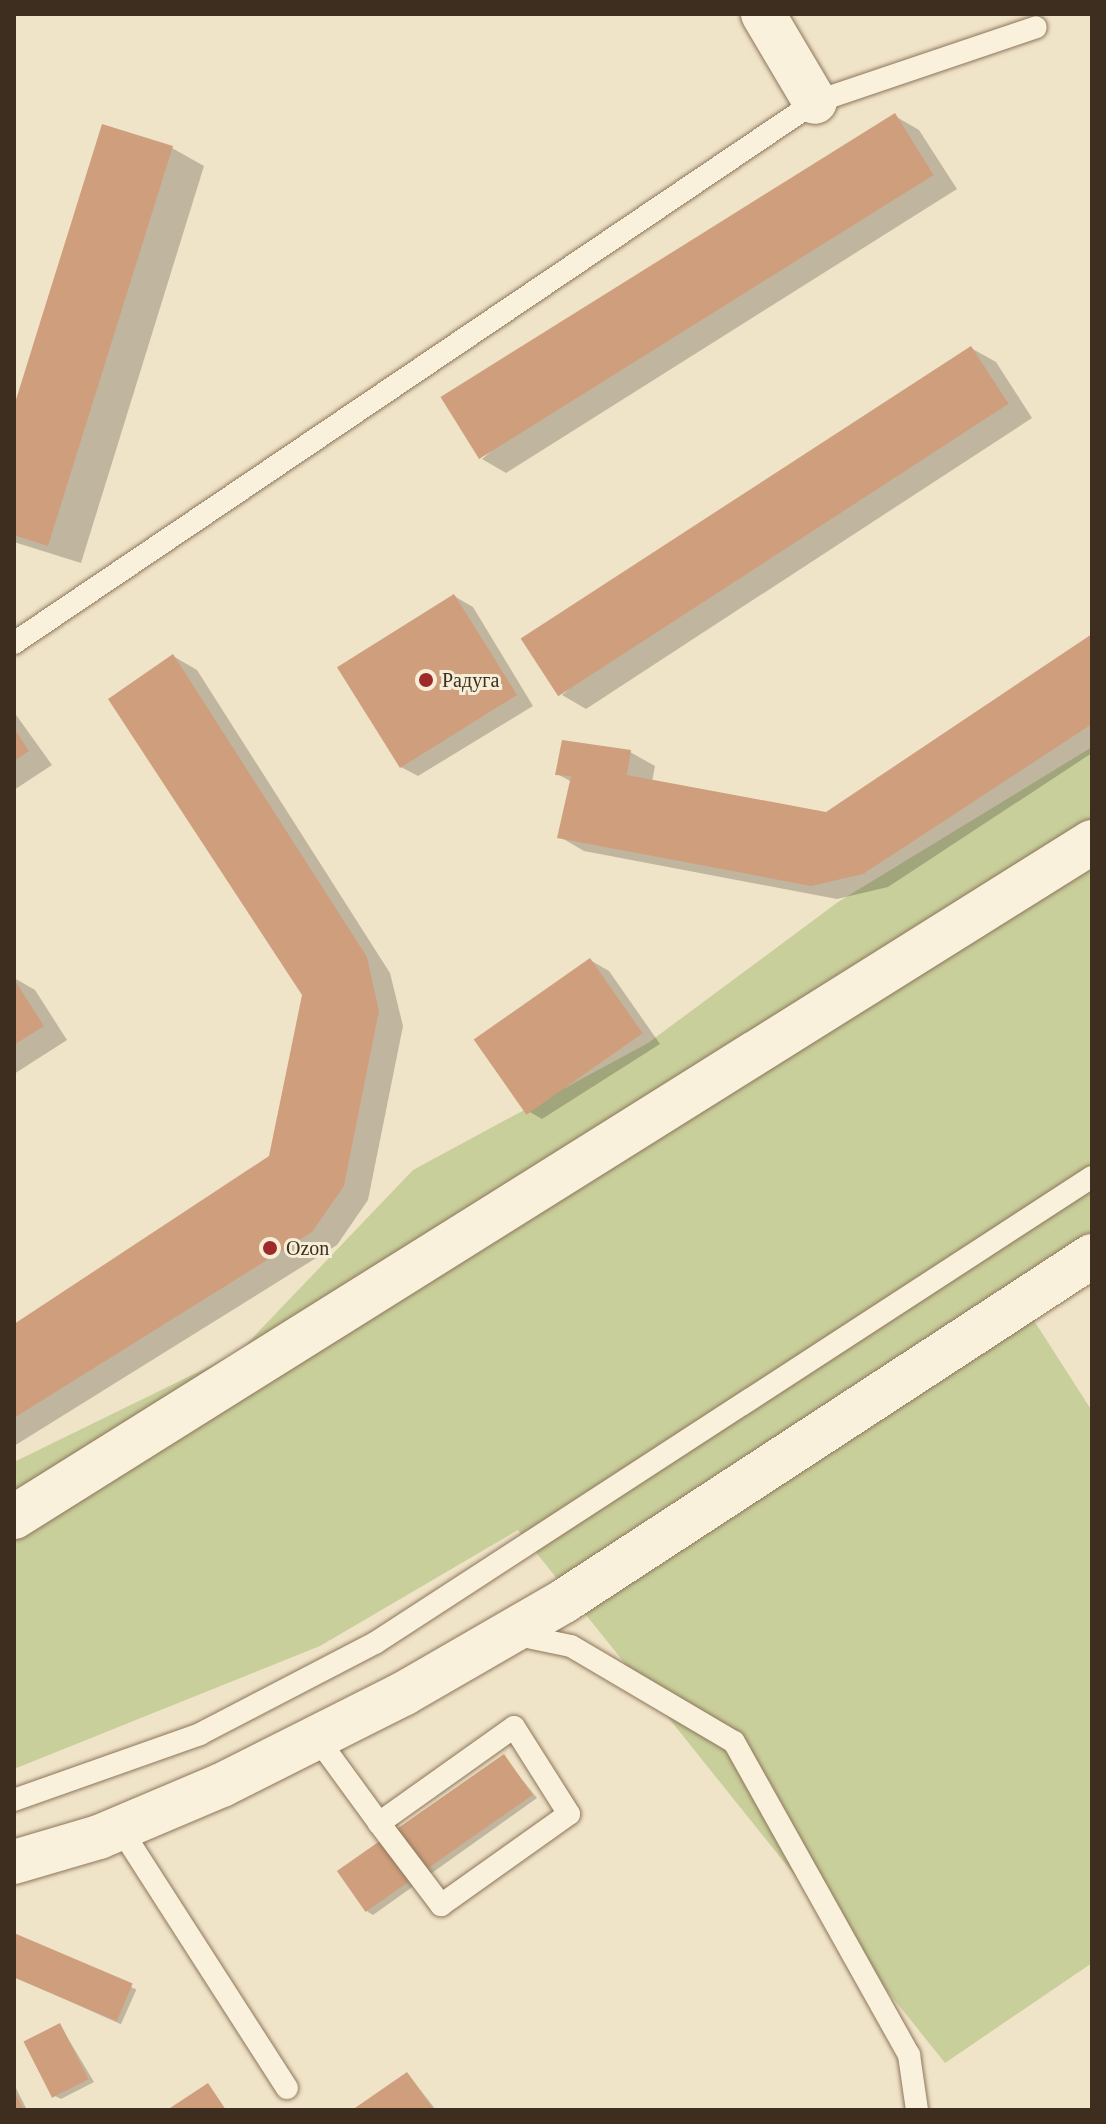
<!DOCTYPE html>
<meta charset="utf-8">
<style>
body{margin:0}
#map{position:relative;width:1106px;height:2124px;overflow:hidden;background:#f0e4c8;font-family:"Times New Roman",serif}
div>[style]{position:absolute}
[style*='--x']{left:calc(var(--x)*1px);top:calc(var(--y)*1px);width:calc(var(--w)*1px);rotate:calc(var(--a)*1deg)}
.green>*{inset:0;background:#c9cf9b}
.shadow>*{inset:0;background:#0003;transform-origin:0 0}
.building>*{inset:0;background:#cf9f7d;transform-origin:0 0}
.roads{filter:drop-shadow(0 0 2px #8d765c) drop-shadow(0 0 2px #8d765c)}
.service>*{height:22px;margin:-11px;padding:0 11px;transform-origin:11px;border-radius:11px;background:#faf1dc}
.minor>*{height:44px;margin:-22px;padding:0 22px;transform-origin:22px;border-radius:22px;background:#faf1dc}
.secondary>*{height:44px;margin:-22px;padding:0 22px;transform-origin:22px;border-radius:22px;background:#faf1dc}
.dots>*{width:22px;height:22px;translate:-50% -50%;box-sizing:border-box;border:4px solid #f7eed8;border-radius:50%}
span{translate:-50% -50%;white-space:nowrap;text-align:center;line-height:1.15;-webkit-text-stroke:6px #f7eed8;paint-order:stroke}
.poi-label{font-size:20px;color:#3d2e20}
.left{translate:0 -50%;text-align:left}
.frame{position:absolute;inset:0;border:16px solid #3d2e20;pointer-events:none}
</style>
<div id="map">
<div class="green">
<i style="clip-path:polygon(1092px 747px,1092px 1281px,1033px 1319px,1092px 1411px,1092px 1963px,945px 2063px,518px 1530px,320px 1646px,14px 1769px,14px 1462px,239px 1352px,413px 1170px,648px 1043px,838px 902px)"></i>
</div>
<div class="shadow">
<i style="clip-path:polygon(895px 116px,919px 130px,957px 189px,506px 473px,482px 459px)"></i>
<i style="clip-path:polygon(172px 148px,204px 166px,81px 563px,14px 542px,14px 413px)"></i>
<i style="clip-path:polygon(971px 348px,996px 362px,1032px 418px,586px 709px,562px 695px)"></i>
<i style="clip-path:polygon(454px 596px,473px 607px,533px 706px,418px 776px,399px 766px)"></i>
<i style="clip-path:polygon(1092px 637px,1092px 753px,888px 887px,837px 899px,584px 851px,560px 837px,572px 782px,557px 774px,630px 752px,655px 766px,652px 782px,827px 814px)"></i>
<i style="clip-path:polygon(173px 656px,197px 670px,390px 973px,403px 1026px,368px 1200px,337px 1245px,14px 1446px,14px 1327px,271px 1158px,304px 994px)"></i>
<i style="clip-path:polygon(14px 712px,52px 765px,14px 790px)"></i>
<i style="clip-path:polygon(590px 960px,609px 971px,660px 1044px,542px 1119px,523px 1108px)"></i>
<i style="clip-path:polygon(14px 978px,35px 990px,67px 1040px,14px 1074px)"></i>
<i style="clip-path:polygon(504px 1757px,537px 1798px,373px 1915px,368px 1912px,340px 1873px)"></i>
<i style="left:14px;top:1935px;width:134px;height:38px;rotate:24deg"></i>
<i style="clip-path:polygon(60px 2025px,94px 2082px,61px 2099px,55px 2096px)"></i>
<i style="clip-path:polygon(408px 2074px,436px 2110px,355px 2110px)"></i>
<i style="clip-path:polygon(14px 2084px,27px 2110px,14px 2110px)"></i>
</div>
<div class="building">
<i style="left:895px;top:113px;width:73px;height:536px;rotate:58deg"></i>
<i style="clip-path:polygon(102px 124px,173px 146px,48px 546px,14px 535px,14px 406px)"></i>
<i style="left:971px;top:346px;width:69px;height:537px;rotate:57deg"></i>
<i style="left:454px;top:594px;width:119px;height:138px;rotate:58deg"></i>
<i style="clip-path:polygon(1092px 634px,1092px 724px,863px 874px,811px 886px,557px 838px,571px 776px,555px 775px,562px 740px,631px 750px,627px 775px,826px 812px)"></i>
<i style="clip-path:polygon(173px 654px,367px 957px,379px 1011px,344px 1186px,312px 1232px,14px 1418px,14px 1324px,269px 1156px,302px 995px,108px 699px)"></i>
<i style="clip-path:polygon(14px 728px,29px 751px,14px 761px)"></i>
<i style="left:590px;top:958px;width:92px;height:142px;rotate:55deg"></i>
<i style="clip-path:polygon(14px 979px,44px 1026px,14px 1045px)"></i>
<i style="left:504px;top:1754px;width:50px;height:204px;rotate:55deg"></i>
<i style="left:14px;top:1933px;width:129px;height:41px;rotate:23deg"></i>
<i style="left:60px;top:2023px;width:63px;height:41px;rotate:63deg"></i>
<i style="clip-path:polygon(407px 2072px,434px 2110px,352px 2110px)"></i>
<i style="clip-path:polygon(208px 2083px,226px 2110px,167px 2110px)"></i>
<i style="clip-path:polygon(14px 2090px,24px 2110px,14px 2110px)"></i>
</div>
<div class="roads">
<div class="service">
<i style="--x:14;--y:643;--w:967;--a:-34.04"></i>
<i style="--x:815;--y:102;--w:233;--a:-18.7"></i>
<i style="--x:513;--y:1634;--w:59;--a:11.7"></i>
<i style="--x:571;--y:1646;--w:189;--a:30.5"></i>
<i style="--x:734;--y:1742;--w:359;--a:60.8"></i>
<i style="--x:909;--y:2055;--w:56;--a:81.7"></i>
<i style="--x:317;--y:1738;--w:105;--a:53.9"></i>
<i style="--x:379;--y:1823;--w:103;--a:52.9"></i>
<i style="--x:441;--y:1905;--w:157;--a:-35.4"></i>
<i style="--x:569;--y:1814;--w:103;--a:-122.3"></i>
<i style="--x:514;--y:1727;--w:166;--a:144.6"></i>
<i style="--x:14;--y:1800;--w:197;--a:-19.5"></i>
<i style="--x:200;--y:1734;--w:197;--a:-27.5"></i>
<i style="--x:375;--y:1643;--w:855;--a:-33.02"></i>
<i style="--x:120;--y:1828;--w:309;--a:57.3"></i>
</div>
<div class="minor">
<i style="--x:763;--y:14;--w:102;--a:59.4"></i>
<i style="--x:14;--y:1517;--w:1272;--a:-32.05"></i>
</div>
<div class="secondary">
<i style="--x:14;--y:1862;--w:89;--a:-16.4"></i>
<i style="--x:99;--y:1837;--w:134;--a:-22.9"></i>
<i style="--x:222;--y:1785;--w:203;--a:-26.7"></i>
<i style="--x:403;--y:1694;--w:186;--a:-30"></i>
<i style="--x:564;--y:1601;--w:631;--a:-33.16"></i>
</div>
</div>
<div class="dots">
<i style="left:426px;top:680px;background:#9e2a2b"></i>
<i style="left:270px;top:1248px;background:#9e2a2b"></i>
</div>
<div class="poi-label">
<span class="left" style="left:442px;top:680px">Радуга</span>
<span class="left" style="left:286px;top:1248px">Ozon</span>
</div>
<div class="frame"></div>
</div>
